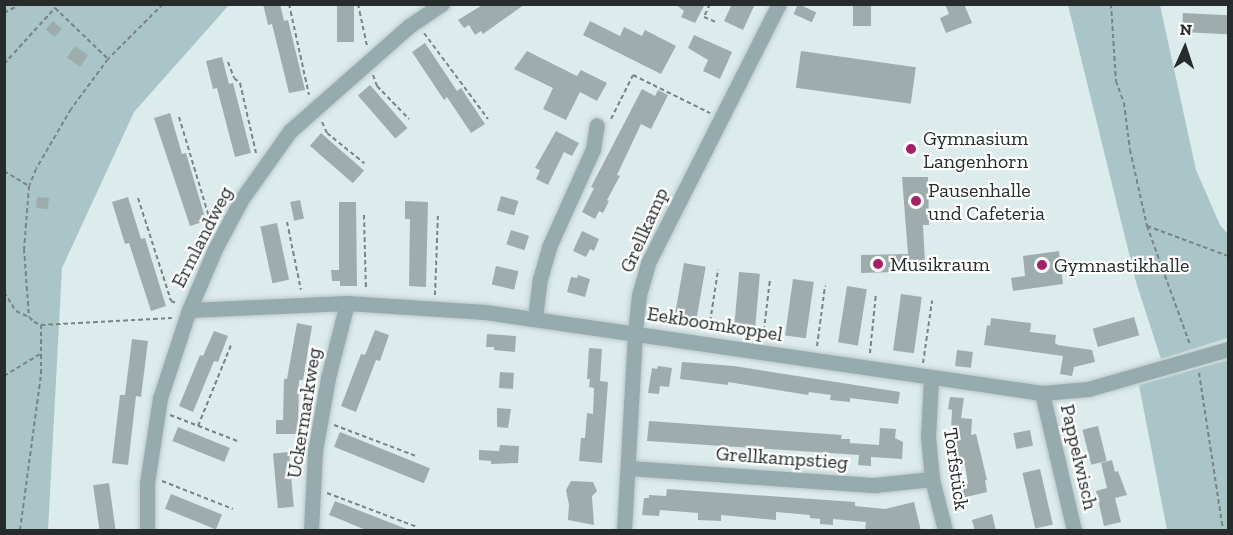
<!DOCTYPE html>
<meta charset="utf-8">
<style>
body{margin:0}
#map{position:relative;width:1233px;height:535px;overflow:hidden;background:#dcebec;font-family:"Zilla Slab",serif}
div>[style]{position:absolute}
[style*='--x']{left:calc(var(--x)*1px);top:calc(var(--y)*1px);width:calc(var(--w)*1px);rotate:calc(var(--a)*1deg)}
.green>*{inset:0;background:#a9c5c8}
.building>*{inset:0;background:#9eacae;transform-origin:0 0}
.path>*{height:2px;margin-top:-1px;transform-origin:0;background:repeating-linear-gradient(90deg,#7a8384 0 4.5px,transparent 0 7.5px)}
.roads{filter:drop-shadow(0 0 2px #bbc8c9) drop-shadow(0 0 2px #bbc8c9)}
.minor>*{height:15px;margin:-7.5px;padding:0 7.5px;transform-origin:7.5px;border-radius:7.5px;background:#96abad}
.dots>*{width:16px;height:16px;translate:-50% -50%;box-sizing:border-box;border:3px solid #fff;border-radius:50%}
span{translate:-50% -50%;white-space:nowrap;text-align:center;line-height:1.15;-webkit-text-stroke:4.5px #fff;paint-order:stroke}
.poi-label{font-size:20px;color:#262b2c}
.left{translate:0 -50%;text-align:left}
.street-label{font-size:20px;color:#262b2c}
.frame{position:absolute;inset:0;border:6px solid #262b2c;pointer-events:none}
.north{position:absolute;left:1155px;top:18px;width:60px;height:60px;-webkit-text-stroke:4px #fff;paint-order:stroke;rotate:3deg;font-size:16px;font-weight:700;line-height:24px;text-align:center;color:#262b2c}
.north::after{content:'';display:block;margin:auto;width:21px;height:27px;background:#262b2c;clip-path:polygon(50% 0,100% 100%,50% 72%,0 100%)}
</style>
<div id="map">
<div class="green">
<i style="clip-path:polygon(4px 5px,229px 5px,134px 112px,62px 268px,48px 530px,5px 530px)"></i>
<i style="clip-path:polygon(1068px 5px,1160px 5px,1196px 170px,1220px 225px,1228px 234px,1228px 338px,1161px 359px,1136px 282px)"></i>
<i style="clip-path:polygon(1228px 360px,1228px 530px,1167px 530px,1139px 385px)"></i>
</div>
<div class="building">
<i style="clip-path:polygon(263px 4px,280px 4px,284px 21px,288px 20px,305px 90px,289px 93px,272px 24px,268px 25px)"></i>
<i style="left:337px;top:4px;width:17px;height:38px"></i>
<i style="clip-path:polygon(484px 4px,525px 4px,483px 34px,481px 31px,475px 35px,469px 25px,464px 28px,458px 20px)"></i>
<i style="clip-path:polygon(675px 4px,705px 4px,695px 23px,681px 17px,684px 11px)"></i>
<i style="clip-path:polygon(732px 4px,755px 4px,743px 30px,724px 21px)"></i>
<i style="left:798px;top:4px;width:20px;height:11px;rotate:24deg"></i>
<i style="left:853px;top:4px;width:18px;height:22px"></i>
<i style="clip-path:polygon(945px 4px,964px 4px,972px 23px,946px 33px,940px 18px,949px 14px)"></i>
<i style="left:1183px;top:13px;width:45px;height:19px;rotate:3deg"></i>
<i style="left:53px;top:21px;width:12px;height:11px;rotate:42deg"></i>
<i style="clip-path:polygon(590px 21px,620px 36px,624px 27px,642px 36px,645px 30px,676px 46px,661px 74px,583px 35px)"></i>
<i style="clip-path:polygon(694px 35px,732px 52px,720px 79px,703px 71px,708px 60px,688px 48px)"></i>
<i style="clip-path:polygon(425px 43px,457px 91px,461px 88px,485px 124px,471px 133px,447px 97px,444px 100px,412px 52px)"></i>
<i style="left:75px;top:46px;width:16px;height:14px;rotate:35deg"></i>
<i style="clip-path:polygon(527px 51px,577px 76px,581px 70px,607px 83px,597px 101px,580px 92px,566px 120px,543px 109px,553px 88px,514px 69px)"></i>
<i style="left:801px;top:51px;width:116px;height:37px;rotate:8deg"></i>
<i style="clip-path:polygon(222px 57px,229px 84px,233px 83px,251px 153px,235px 157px,217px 88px,213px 89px,206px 61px)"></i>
<i style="left:370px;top:85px;width:57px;height:16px;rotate:49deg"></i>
<i style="clip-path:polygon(642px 89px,655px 96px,658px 90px,668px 95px,651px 129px,641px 124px,617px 175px,620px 176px,607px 200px,609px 201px,603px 213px,599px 211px,595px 219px,582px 212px,594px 188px,591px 187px)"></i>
<i style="clip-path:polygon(170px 113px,182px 154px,186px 153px,206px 221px,190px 226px,154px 118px)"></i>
<i style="clip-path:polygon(556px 131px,579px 143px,572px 156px,564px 152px,548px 185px,536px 179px,540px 170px,535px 168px)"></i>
<i style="left:321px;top:133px;width:57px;height:17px;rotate:41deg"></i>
<i style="clip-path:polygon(902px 177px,928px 177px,929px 225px,923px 225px,925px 264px,895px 265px,895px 272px,861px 273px,861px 255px,908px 254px)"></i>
<i style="left:501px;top:196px;width:18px;height:15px;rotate:16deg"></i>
<i style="left:37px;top:197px;width:12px;height:11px;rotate:5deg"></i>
<i style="clip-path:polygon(128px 197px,141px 239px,145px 238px,166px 306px,151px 311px,129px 243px,125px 244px,112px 202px)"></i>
<i style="left:300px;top:200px;width:19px;height:10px;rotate:78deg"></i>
<i style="clip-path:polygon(405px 201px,428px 202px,426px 287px,409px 286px,410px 219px,405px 219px)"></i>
<i style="clip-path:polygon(339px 202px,356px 202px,357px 286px,340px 286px,340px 281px,332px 281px,331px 270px,339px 270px)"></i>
<i style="left:277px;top:223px;width:58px;height:17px;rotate:78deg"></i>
<i style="left:511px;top:230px;width:19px;height:15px;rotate:18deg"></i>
<i style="clip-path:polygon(582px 231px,599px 239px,594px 251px,590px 249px,586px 257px,573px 251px)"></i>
<i style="clip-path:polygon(1059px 251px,1063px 284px,1013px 291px,1011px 278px,1025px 276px,1023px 256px)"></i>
<i style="left:684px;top:263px;width:22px;height:57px;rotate:10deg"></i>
<i style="left:496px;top:266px;width:23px;height:19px;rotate:13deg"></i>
<i style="left:739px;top:272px;width:21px;height:56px;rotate:5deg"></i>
<i style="clip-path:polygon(578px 275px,590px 279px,585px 297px,567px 292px,571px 277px,577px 278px)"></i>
<i style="left:793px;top:279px;width:21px;height:57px;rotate:8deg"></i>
<i style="left:847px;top:286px;width:20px;height:57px;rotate:9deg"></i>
<i style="left:901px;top:294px;width:21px;height:57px;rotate:8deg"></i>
<i style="left:1134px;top:317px;width:19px;height:43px;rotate:74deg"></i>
<i style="clip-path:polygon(991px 318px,1031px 323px,1030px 332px,1056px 335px,1055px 343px,1058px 345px,1092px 350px,1095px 362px,1074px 367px,1072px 376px,1060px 374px,1063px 356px,984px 345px,987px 325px,990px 326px)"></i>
<i style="clip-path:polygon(297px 323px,312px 326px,303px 380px,299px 380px,298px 434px,276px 434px,276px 420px,283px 420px,284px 379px,287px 379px)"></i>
<i style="clip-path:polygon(375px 330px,389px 335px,380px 361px,376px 360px,356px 412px,341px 406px,361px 354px,365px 355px)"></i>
<i style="clip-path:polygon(214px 331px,228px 336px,218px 362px,214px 361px,193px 412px,179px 406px,200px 355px,203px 356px)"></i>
<i style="clip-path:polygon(487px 334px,516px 336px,515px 352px,494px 350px,494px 347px,486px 347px)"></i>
<i style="clip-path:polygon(132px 339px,148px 341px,141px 397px,136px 396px,128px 465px,112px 463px,120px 395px,125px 395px)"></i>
<i style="clip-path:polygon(589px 348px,602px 349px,600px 381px,608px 382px,602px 463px,579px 461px,581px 438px,585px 438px,587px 413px,593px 414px,594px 388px,589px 387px,590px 379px,587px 379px)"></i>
<i style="left:957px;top:350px;width:16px;height:16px;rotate:7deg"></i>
<i style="clip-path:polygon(682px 362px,734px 366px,900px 392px,898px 404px,850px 398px,850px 402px,830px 400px,831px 395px,809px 392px,808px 395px,728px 382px,728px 385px,680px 379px)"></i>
<i style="clip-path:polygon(658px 366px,672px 368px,669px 387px,660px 386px,659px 394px,648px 393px,652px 368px,657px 369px)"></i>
<i style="left:500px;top:372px;width:14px;height:16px;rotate:4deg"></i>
<i style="clip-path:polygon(950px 397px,964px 398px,961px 418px,972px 419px,971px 435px,976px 434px,987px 480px,985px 480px,987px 492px,958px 499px,956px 488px,968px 484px,965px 465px,951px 468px,946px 450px,950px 450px,952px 410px,948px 409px)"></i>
<i style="clip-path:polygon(497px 408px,511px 409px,508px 428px,497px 427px)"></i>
<i style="clip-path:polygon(649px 421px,842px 435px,841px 439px,850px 439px,850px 443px,879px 445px,880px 428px,896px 429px,895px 438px,903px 442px,902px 459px,871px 457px,871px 466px,858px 465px,859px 455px,647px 441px)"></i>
<i style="left:1098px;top:426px;width:36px;height:16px;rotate:76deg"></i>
<i style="left:178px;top:427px;width:56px;height:15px;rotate:22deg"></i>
<i style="left:1030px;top:430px;width:16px;height:17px;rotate:79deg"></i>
<i style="left:340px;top:432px;width:97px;height:16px;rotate:22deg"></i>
<i style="clip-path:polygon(500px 445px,519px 446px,518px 463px,491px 464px,491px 461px,479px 460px,479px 450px,499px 451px)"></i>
<i style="left:289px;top:452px;width:55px;height:16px;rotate:85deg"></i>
<i style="clip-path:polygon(1112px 460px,1115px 472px,1118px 471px,1127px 495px,1115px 498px,1121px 522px,1104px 526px,1096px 491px,1107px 488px,1101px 463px)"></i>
<i style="left:1040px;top:469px;width:57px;height:18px;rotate:77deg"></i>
<i style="clip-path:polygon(571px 481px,593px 482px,597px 491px,592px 496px,594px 525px,568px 520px,569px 505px,566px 490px)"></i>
<i style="left:109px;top:483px;width:49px;height:16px;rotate:82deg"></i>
<i style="clip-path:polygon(667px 489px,855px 502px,855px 506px,885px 509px,914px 502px,921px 531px,865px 531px,866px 522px,833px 519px,833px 525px,820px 524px,820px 519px,810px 518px,810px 515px,776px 512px,776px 520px,721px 515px,721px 521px,698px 520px,698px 513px,660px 510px,659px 516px,642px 515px,644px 498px,649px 498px,649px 495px,666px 496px)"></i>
<i style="left:171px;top:494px;width:55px;height:16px;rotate:22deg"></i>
<i style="clip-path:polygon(335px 501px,409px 530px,409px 531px,368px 531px,342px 520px,329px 515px)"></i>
<i style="clip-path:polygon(992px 514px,996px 531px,975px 531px,972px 520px)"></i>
</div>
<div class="path">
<i style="--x:163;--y:4;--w:78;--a:135"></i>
<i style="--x:108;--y:59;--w:62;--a:126.5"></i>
<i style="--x:71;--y:109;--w:69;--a:120.3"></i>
<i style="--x:36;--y:169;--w:18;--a:112"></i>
<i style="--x:29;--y:186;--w:63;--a:94.5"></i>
<i style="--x:24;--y:249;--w:68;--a:85.8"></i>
<i style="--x:29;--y:317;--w:7;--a:45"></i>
<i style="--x:34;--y:322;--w:8;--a:23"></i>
<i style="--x:41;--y:325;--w:131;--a:-3.1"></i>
<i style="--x:289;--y:4;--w:93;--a:77.6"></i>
<i style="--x:358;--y:4;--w:43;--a:77.9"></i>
<i style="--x:710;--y:4;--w:14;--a:115"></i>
<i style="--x:704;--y:17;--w:13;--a:23"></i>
<i style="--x:1111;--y:4;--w:77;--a:86.3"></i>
<i style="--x:1116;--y:81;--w:23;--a:70"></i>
<i style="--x:1124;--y:103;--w:47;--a:82.7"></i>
<i style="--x:1130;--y:150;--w:78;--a:77.4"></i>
<i style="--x:1147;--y:226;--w:127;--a:70.1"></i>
<i style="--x:4;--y:13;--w:19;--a:-28"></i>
<i style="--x:424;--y:33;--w:107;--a:53.3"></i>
<i style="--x:228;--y:62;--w:17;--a:69"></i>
<i style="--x:234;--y:78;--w:8;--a:40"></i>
<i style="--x:240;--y:83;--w:72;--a:77.1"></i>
<i style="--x:4;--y:64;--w:76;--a:-47.7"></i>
<i style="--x:55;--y:8;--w:74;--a:43.9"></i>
<i style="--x:373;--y:75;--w:12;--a:70"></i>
<i style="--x:377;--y:86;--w:46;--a:45.9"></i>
<i style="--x:179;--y:117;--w:112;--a:73.3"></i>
<i style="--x:611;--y:119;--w:49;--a:-63.4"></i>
<i style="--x:633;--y:75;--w:86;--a:26.3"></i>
<i style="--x:322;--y:122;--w:12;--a:66"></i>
<i style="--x:327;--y:133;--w:48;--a:39"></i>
<i style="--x:4;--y:171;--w:29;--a:31"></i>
<i style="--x:138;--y:198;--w:108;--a:72.2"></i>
<i style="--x:171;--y:301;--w:5;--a:22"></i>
<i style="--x:364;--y:215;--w:75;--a:88.5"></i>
<i style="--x:287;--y:222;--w:69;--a:78.4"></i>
<i style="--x:1147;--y:226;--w:86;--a:20.3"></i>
<i style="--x:4;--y:292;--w:22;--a:58"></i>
<i style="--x:16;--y:311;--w:14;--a:25"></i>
<i style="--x:435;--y:295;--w:81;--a:-87.9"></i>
<i style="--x:709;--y:329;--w:60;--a:-81.3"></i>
<i style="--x:763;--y:338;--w:59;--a:-83.2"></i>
<i style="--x:817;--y:346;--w:61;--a:-82.4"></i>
<i style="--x:870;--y:353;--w:60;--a:-84.3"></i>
<i style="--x:923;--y:363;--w:63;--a:-81.7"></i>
<i style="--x:1199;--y:373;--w:159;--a:81.3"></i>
<i style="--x:4;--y:376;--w:42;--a:-31.4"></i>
<i style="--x:170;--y:415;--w:75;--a:21.1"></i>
<i style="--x:334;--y:425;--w:88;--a:20.7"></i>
<i style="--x:198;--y:426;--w:87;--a:-67.8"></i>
<i style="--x:162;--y:481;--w:76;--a:21.5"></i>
<i style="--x:327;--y:493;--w:96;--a:20.7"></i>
<i style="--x:20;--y:530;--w:157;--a:-82.3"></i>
<i style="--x:41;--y:374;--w:49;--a:-90"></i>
</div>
<div class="roads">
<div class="minor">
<i style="--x:189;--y:310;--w:158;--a:-2.5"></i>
<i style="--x:347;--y:303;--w:138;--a:3.7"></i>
<i style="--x:485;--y:312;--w:563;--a:8.27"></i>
<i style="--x:1042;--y:393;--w:46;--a:-5"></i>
<i style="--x:1088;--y:389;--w:146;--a:-15.9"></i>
<i style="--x:535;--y:318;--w:39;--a:-83"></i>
<i style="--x:540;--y:279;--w:33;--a:-74"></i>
<i style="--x:549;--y:247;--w:107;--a:-65.8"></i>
<i style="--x:593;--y:149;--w:24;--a:-81"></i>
<i style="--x:931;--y:378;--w:59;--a:92.9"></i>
<i style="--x:928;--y:437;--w:42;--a:84.6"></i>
<i style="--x:932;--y:479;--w:53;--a:75.7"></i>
<i style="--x:1042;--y:393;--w:141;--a:76.9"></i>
<i style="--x:629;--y:468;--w:247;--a:4"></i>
<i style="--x:875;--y:485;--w:57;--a:-6"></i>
<i style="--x:147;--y:530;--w:47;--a:-90"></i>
<i style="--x:147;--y:483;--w:86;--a:-81.3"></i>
<i style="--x:160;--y:398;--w:93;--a:-71.8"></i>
<i style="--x:189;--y:310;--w:66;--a:-66.9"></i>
<i style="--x:215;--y:249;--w:55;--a:-62"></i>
<i style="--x:241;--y:200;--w:85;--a:-54.6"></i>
<i style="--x:290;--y:131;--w:159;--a:-41.4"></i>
<i style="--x:409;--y:26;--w:40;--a:-34"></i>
<i style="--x:311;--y:530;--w:79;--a:-87.1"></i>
<i style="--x:315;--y:451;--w:74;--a:-79.9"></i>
<i style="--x:328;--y:378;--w:77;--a:-75.8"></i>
<i style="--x:624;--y:530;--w:197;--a:-86.8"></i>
<i style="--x:635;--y:333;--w:38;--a:-84"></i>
<i style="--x:639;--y:295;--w:33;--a:-74"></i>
<i style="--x:648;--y:263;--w:290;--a:-63.2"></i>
</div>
</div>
<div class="dots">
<i style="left:911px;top:149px;background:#a71f66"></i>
<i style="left:916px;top:201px;background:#a71f66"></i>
<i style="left:878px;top:264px;background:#a71f66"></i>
<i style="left:1042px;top:265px;background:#a71f66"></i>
</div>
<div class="poi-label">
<span class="left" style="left:923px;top:150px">Gymnasium<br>Langenhorn</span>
<span class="left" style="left:928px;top:202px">Pausenhalle<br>und Cafeteria</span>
<span class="left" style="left:890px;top:264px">Musikraum</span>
<span class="left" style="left:1054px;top:265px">Gymnastikhalle</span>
</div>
<div class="street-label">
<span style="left:644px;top:230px;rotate:-66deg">Grellkamp</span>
<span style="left:202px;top:237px;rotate:-63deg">Ermlandweg</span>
<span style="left:715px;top:324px;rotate:9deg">Eekboomkoppel</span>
<span style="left:304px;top:413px;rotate:-81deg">Uckermarkweg</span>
<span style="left:1079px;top:457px;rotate:77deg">Pappelwisch</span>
<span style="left:782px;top:458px;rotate:4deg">Grellkampstieg</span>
<span style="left:956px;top:469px;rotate:82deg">Torfstück</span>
</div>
<div class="frame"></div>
<div class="north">N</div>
</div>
